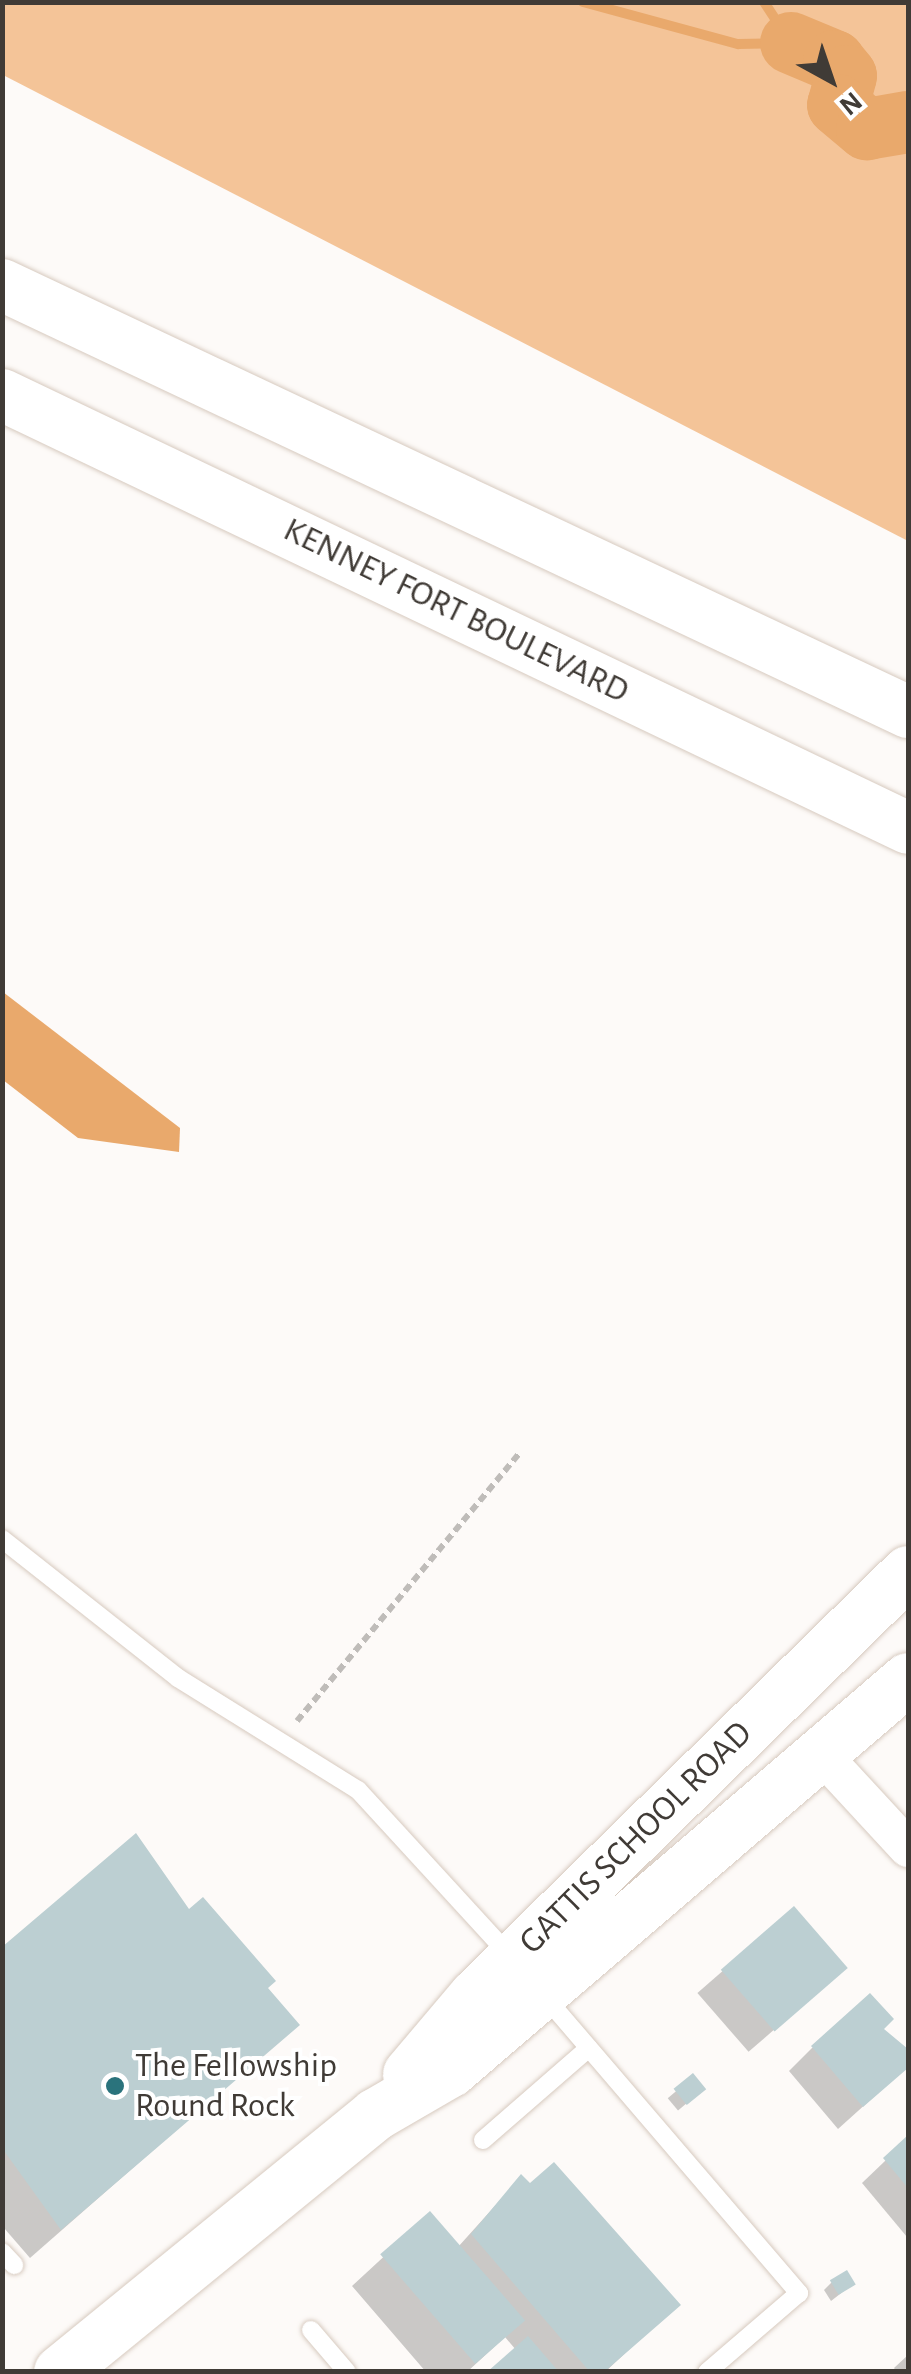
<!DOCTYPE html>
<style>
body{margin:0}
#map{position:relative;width:911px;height:2374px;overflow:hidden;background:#fdfaf8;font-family:"Alegreya Sans",sans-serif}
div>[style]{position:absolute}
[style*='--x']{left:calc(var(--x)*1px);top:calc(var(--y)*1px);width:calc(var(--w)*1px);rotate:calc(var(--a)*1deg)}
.green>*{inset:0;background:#f4c498}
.water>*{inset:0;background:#e9a96c}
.shadow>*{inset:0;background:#0003;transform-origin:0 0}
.stream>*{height:10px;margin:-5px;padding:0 5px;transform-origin:5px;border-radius:5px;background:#e9a96c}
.river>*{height:62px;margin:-31px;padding:0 31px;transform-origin:31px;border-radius:31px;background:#e9a96c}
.building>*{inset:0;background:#bccfd2;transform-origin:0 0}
.path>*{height:6px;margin-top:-3px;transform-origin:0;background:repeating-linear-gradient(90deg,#bfbcb9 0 8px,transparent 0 13px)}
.roads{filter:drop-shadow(0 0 2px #d7cabf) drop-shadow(0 0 2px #d7cabf)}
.service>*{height:18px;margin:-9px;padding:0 9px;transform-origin:9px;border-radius:9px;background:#fff}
.minor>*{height:38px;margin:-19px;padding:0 19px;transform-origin:19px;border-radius:19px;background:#fff}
.secondary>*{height:52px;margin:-26px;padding:0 26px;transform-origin:26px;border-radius:26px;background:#fff}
.dots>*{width:28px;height:28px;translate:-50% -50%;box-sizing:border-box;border:5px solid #fff;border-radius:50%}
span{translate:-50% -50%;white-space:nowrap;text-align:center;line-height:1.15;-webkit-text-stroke:8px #fff;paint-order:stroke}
.street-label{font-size:35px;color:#403b36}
.poi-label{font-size:35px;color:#403b36}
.left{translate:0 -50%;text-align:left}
.frame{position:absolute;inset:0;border:5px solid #403b36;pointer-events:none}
.north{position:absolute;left:781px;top:30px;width:100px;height:100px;-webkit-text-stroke:8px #fff;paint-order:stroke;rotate:140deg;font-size:28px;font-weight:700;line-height:40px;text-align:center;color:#403b36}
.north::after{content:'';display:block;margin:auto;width:35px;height:45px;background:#403b36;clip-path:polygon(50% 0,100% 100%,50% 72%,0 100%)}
</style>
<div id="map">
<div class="green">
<i style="clip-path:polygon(2px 3px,908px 3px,908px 541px,3px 75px)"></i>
</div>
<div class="water">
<i style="clip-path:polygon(3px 992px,180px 1128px,179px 1152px,78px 1138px,3px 1080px)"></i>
</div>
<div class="shadow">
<i style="left:794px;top:1909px;width:78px;height:128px;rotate:49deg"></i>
<i style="clip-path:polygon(189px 1913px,296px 2025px,30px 2258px,4px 2228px,2px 1950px)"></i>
<i style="clip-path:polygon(881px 2029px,908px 2055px,908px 2066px,838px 2129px,789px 2071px,812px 2048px)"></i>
<i style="left:693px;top:2077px;width:16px;height:33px;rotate:50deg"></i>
<i style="clip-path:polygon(908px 2139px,908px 2236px,907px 2237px,862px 2183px)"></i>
<i style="clip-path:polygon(521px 2177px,677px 2305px,605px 2372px,490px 2372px,516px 2350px,505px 2337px,467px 2372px,426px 2372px,352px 2286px,430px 2214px,458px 2247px)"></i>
<i style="clip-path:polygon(832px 2282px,853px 2284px,831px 2301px,824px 2290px)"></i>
<i style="clip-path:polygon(908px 2355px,908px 2368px,897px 2372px,894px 2368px)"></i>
</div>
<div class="stream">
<i style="--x:583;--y:2;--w:161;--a:15.2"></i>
<i style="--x:738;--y:44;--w:53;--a:-1.1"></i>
<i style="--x:764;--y:2;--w:49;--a:56.6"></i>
</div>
<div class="river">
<i style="--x:791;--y:43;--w:47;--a:22.7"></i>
<i style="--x:834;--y:61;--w:19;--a:51"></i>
<i style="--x:846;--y:76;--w:30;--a:105"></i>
<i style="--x:838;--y:105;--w:38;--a:40"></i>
<i style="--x:867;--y:129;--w:42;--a:-9.7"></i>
</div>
<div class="building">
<i style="clip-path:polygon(136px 1833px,189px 1909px,203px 1897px,276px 1981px,268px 1988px,300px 2025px,61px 2230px,2px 2148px,2px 1947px)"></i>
<i style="left:794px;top:1906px;width:82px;height:97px;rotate:49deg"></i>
<i style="clip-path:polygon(870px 1993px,894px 2019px,884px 2029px,908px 2049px,908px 2068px,863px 2107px,811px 2046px)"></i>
<i style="left:693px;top:2073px;width:21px;height:25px;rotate:51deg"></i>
<i style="clip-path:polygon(908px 2135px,908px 2188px,883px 2158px)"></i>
<i style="clip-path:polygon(554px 2162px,681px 2305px,604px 2372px,590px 2372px,471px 2234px,521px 2174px,530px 2183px)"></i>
<i style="left:430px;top:2211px;width:145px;height:66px;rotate:49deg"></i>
<i style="left:847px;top:2270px;width:17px;height:20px;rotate:59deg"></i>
<i style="clip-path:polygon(528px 2336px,559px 2372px,487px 2372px)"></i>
</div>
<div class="path">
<i style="--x:297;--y:1721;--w:349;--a:-50.3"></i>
</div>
<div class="roads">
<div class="service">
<i style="--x:2;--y:1539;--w:224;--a:38.3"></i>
<i style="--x:178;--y:1678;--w:212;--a:31.9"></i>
<i style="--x:358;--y:1790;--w:224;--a:47.5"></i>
<i style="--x:546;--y:1998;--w:389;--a:49.4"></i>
<i style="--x:799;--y:2293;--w:121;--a:139.3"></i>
<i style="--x:483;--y:2140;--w:140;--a:-41"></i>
<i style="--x:2;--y:2252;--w:18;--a:47"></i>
<i style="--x:311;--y:2330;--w:55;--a:49.4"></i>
</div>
<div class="minor">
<i style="--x:824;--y:1757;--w:124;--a:47.3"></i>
</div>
<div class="secondary">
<i style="--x:2;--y:285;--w:1002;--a:25.23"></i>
<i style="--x:2;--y:395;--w:1004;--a:25.54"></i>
<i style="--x:409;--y:2074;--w:102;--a:-49.8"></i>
<i style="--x:475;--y:1996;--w:606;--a:-44.4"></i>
<i style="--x:60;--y:2372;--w:407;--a:-39.2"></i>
<i style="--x:375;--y:2115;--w:88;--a:-30.1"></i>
<i style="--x:451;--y:2071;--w:602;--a:-40.62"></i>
</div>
</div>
<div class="dots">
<i style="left:115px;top:2086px;background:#2a737c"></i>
</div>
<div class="street-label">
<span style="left:456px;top:611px;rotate:26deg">KENNEY FORT BOULEVARD</span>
<span style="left:636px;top:1838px;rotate:-45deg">GATTIS SCHOOL ROAD</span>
</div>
<div class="poi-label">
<span class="left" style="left:135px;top:2086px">The Fellowship<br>Round Rock</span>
</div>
<div class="frame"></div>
<div class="north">N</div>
</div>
